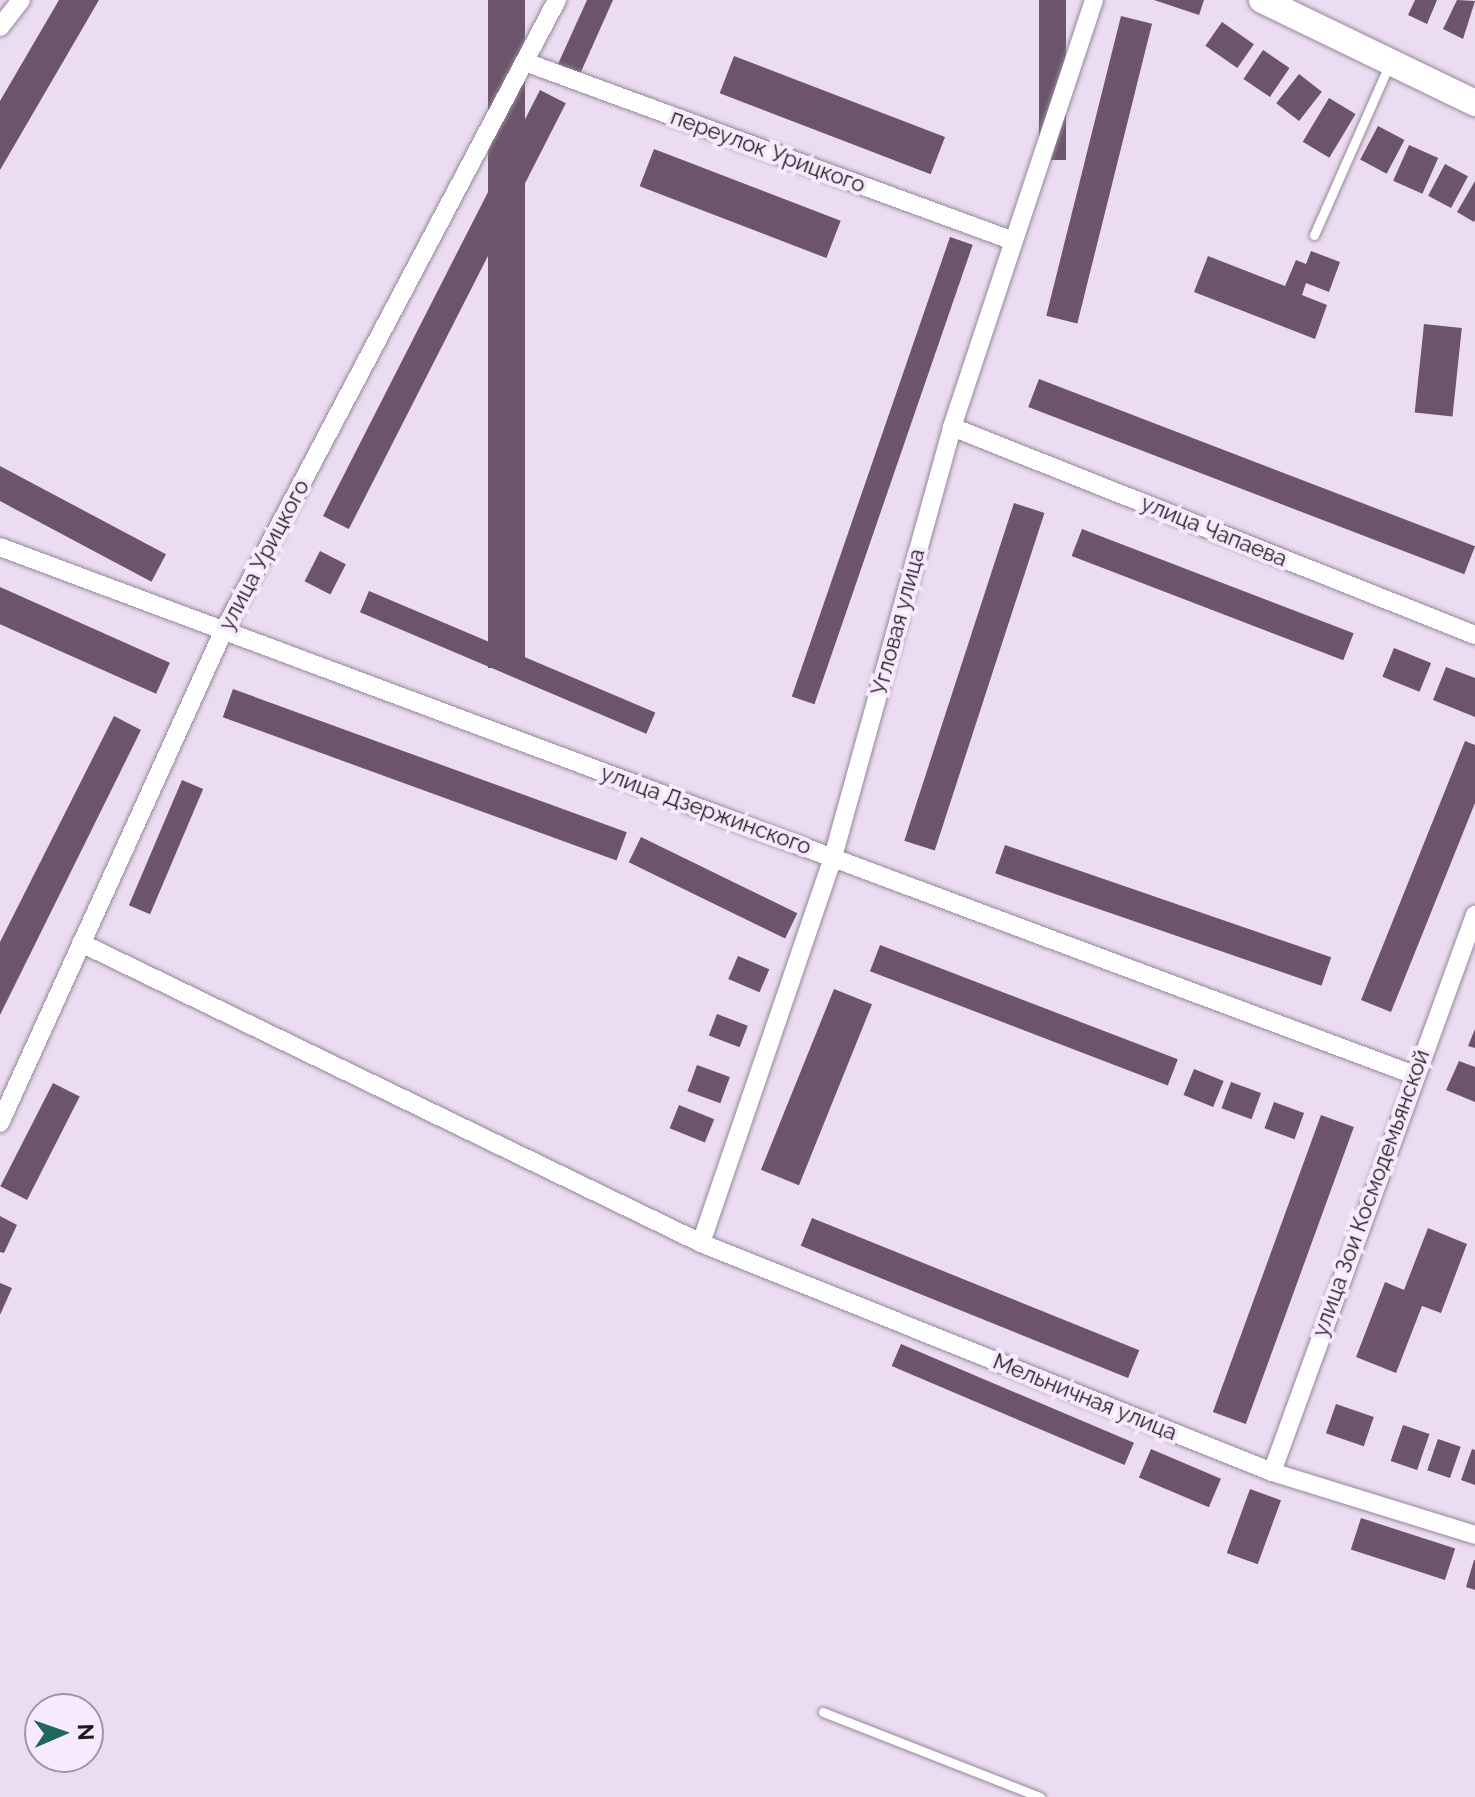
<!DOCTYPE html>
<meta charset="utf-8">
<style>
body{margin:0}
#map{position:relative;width:1475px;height:1797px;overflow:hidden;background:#ecdcf2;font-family:Raleway,sans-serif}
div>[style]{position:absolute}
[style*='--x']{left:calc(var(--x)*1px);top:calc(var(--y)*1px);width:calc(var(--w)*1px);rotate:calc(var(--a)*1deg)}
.building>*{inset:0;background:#6c546b;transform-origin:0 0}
.roads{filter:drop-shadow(0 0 2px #96879c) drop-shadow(0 0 2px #96879c)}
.lane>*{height:9px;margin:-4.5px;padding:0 4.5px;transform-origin:4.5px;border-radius:4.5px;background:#fff}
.street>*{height:18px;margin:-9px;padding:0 9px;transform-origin:9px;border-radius:9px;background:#fff}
.secondary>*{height:26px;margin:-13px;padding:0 13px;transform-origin:13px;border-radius:13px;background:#fff}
span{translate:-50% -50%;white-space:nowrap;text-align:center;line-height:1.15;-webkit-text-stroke:8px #f7eafc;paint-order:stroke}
.street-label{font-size:22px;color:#1f1921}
.north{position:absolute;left:24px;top:1693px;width:80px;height:80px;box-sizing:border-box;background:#f7eafc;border:2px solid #a196a4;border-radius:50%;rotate:88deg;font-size:22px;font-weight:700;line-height:32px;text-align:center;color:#1f1921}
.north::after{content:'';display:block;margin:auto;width:28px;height:36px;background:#20675c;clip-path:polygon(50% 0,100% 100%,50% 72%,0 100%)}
</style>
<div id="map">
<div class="building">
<i style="clip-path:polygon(59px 0,99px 0,0 170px,0 101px)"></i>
<i style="left:488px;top:0;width:37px;height:668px"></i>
<i style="clip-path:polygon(587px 0,613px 0,580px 74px,558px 64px)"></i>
<i style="left:1039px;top:0;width:27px;height:160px"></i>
<i style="clip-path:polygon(1154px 0,1204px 0,1199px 15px)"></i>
<i style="clip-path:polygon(1415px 0,1437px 0,1427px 24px,1408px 15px)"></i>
<i style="clip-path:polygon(1457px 0,1475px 1px,1463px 39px,1443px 29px)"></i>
<i style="left:1121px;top:16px;width:32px;height:309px;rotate:14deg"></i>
<i style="left:1222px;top:22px;width:39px;height:29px;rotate:35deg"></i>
<i style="left:1263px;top:50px;width:32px;height:35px;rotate:34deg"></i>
<i style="left:734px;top:56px;width:226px;height:40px;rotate:21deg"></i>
<i style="left:1299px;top:74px;width:29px;height:37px;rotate:38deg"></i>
<i style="left:540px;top:90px;width:29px;height:478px;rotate:27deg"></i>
<i style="left:1329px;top:98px;width:31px;height:51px;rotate:31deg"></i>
<i style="left:1378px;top:126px;width:30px;height:38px;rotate:28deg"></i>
<i style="left:1409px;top:145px;width:32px;height:39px;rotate:24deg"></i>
<i style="left:654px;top:149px;width:200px;height:40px;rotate:21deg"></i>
<i style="left:1445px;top:164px;width:26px;height:36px;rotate:28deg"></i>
<i style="clip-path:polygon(1475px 181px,1475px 220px,1474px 222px,1457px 212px)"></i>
<i style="left:950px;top:237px;width:24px;height:486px;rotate:19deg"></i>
<i style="clip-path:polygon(1311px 251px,1340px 262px,1329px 292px,1306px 283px,1302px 295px,1327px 305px,1315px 339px,1194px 292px,1208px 256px,1285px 286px,1296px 260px,1306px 264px)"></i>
<i style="left:1424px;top:324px;width:38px;height:89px;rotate:6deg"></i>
<i style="left:1039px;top:379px;width:467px;height:30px;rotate:21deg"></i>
<i style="left:0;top:466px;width:188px;height:31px;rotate:28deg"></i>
<i style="left:1014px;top:503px;width:32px;height:355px;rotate:18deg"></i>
<i style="left:1082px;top:529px;width:291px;height:29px;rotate:21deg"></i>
<i style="left:320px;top:551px;width:29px;height:34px;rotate:27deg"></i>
<i style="left:0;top:587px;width:186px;height:34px;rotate:24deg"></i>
<i style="left:369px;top:591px;width:311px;height:23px;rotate:23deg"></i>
<i style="left:1394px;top:648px;width:40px;height:31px;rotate:22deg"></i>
<i style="clip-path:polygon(1446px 667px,1475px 678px,1475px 717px,1433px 700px)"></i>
<i style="left:233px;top:689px;width:419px;height:30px;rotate:20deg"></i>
<i style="clip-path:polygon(114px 716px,141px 730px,0 1015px,0 942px)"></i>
<i style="clip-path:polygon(1465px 741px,1475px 745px,1475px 803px,1391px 1012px,1361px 1000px)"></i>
<i style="left:182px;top:780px;width:23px;height:136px;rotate:23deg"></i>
<i style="left:641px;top:837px;width:174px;height:28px;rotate:26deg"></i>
<i style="left:1005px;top:845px;width:345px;height:30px;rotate:19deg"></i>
<i style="left:880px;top:945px;width:319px;height:28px;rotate:21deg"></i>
<i style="left:738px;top:956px;width:34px;height:25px;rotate:23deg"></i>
<i style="left:834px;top:989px;width:41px;height:195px;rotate:22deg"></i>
<i style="left:717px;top:1014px;width:33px;height:23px;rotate:21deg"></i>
<i style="clip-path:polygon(1475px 1029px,1475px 1048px,1468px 1046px)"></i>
<i style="clip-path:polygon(1459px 1061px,1475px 1067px,1475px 1102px,1446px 1090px)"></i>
<i style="left:697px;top:1065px;width:35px;height:28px;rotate:20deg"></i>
<i style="left:1194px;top:1069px;width:32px;height:28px;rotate:22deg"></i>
<i style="left:1231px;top:1082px;width:32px;height:28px;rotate:20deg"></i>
<i style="left:53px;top:1083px;width:30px;height:116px;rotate:27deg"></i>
<i style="left:1274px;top:1102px;width:32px;height:28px;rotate:20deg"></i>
<i style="left:679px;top:1105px;width:38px;height:25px;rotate:22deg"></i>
<i style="left:1321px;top:1115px;width:35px;height:316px;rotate:20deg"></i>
<i style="clip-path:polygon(0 1216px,17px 1225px,4px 1253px,0 1252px)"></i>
<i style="left:812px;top:1218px;width:353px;height:30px;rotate:22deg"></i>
<i style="clip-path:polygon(1428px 1228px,1467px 1244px,1441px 1313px,1422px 1306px,1396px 1373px,1356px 1357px,1385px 1282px,1404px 1290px)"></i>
<i style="clip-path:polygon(0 1283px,12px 1288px,0 1315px)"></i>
<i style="left:901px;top:1344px;width:253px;height:24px;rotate:23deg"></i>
<i style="left:1336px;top:1404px;width:40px;height:31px;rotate:19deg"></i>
<i style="left:1403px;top:1425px;width:28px;height:38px;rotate:19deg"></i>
<i style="left:1438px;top:1439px;width:24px;height:33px;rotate:19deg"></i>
<i style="left:1151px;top:1449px;width:76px;height:31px;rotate:23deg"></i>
<i style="clip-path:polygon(1472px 1449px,1475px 1450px,1475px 1485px,1461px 1480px)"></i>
<i style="left:1250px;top:1489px;width:33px;height:68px;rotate:20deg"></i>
<i style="left:1361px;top:1518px;width:99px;height:33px;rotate:18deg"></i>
<i style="clip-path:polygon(1474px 1560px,1475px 1560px,1475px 1590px,1466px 1587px)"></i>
</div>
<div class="roads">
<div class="lane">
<i style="--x:1314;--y:235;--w:186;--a:-66.2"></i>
<i style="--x:823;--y:1712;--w:233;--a:21.4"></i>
</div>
<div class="street">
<i style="--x:0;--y:27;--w:34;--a:-52"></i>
<i style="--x:525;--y:62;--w:518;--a:20.12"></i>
<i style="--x:952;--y:427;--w:563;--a:21.69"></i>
<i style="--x:0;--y:547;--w:1507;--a:20.47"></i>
<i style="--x:81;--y:943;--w:689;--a:25.82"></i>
<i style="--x:701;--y:1243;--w:615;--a:21.85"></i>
<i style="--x:1272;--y:1472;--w:213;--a:17.2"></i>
<i style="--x:0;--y:1123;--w:539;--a:-65.57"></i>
<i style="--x:223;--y:632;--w:715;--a:-62.14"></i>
<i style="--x:701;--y:1243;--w:408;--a:-71.1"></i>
<i style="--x:833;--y:857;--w:446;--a:-74.5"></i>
<i style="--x:952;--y:427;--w:450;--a:-71.6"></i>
<i style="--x:1272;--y:1472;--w:593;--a:-69.98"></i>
</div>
<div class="secondary">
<i style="--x:1262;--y:0;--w:237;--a:25.8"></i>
</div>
</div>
<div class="street-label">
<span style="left:768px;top:151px;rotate:20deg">переулок Урицкого</span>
<span style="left:1214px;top:531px;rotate:22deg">улица Чапаева</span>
<span style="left:264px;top:555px;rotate:-62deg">улица Урицкого</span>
<span style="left:898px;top:622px;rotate:-75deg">Угловая улица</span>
<span style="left:706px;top:810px;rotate:20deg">улица Дзержинского</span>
<span style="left:1371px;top:1193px;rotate:-70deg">улица Зои Космодемьянской</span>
<span style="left:1085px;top:1397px;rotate:22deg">Мельничная улица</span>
</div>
<div class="north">N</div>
</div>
